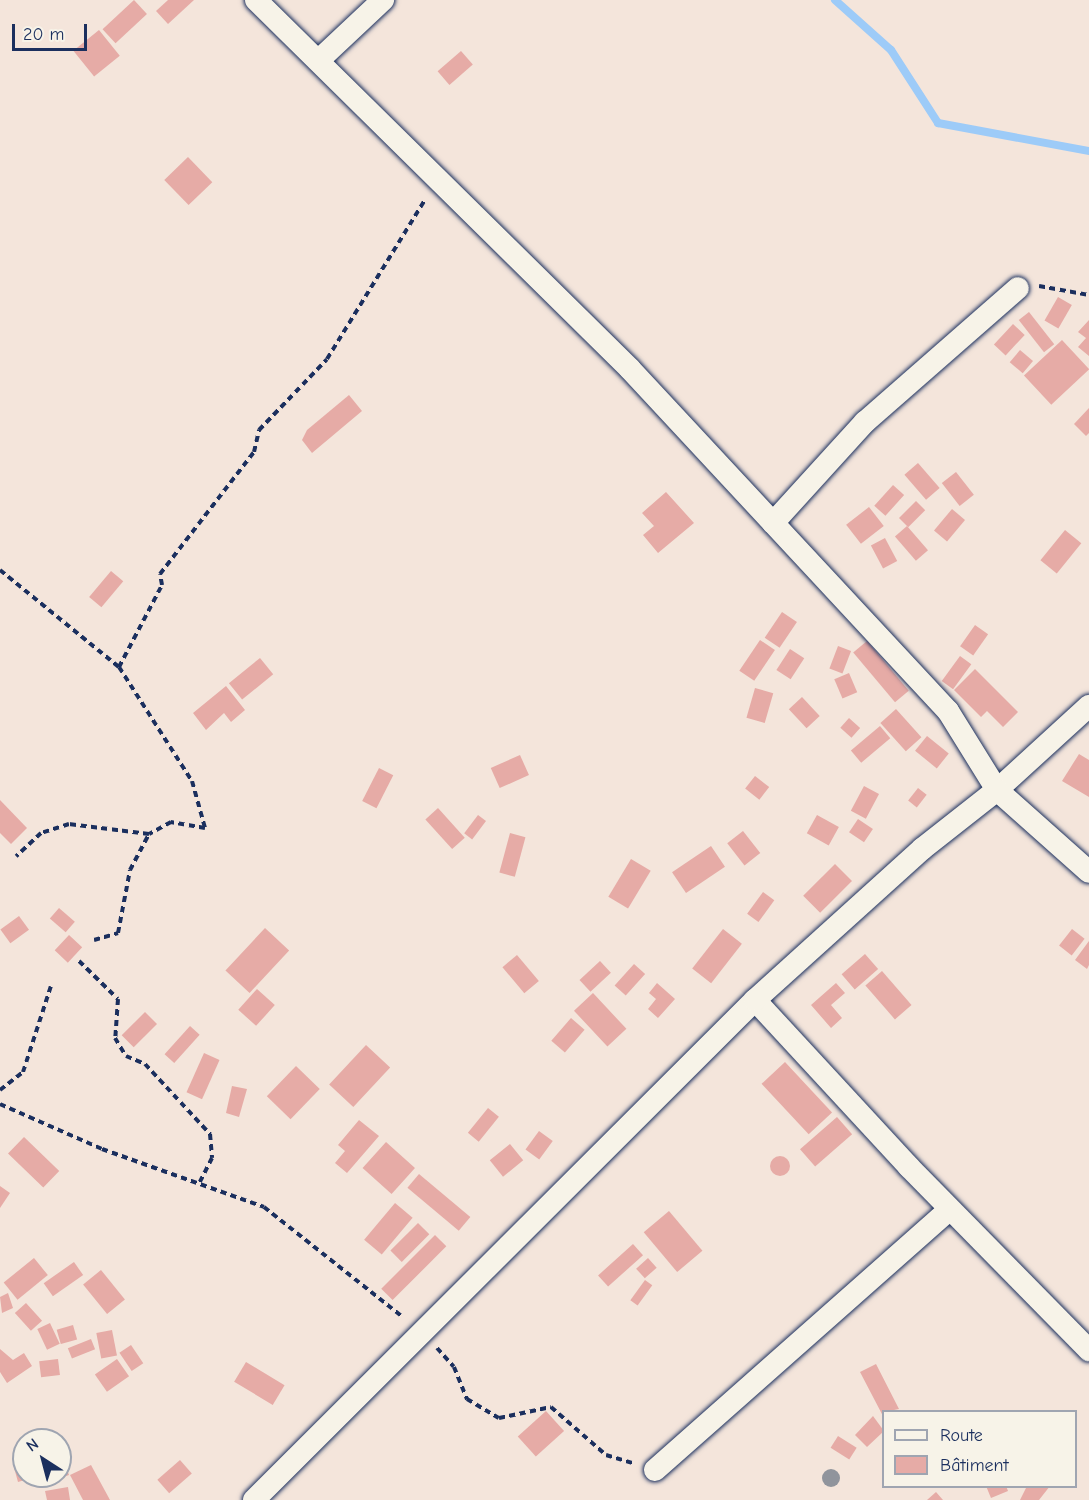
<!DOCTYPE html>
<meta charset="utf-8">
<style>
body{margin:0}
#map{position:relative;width:1089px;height:1500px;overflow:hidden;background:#f4e5db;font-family:"Comic Neue",sans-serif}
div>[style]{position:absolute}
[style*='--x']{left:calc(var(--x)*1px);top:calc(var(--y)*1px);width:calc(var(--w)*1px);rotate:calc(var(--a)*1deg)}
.stream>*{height:8px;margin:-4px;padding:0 4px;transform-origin:4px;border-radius:4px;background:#9dcbf8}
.building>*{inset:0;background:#e6aba6;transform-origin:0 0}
.round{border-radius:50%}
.path>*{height:4px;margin-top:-2px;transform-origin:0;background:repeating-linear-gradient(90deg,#1b2f5e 0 6px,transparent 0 10.5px)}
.roads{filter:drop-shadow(0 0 2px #1b2f5e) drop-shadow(0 0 2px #1b2f5e)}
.minor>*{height:22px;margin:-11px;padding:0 11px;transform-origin:11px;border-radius:11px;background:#f7f3e8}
.trees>*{width:18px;height:18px;margin:-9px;border-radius:50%;background:#90949c}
span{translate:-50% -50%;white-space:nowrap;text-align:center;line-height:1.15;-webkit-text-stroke:4.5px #f7f3e8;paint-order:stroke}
.legend{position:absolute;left:882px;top:1410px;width:195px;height:78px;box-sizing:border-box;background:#f7f3e8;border:2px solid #9fa5b1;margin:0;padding:8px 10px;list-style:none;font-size:18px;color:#1b2f5e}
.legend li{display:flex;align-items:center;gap:12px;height:30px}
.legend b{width:30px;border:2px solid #9fa5b1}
.north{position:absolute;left:12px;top:1428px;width:60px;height:60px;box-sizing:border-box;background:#f7f3e8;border:2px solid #9fa5b1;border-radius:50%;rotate:324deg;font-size:16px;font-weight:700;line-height:24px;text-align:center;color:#1b2f5e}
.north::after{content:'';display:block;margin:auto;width:21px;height:27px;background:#1b2f5e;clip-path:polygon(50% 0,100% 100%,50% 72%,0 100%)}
.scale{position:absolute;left:12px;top:24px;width:75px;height:27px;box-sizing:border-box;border:3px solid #1b2f5e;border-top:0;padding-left:8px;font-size:18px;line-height:21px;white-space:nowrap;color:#1b2f5e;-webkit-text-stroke:4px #f7f3e8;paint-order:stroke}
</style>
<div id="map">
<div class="stream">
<i style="--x:835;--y:0;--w:75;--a:41.8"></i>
<i style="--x:891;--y:50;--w:87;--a:57.2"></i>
<i style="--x:938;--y:123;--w:154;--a:10.5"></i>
</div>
<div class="building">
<i style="left:134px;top:0;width:19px;height:43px;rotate:47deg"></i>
<i style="clip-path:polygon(168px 0,194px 0,168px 24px,156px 11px)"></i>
<i style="left:99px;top:30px;width:33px;height:33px;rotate:51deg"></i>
<i style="left:461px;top:51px;width:18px;height:31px;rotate:49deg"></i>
<i style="left:188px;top:157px;width:35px;height:33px;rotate:46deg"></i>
<i style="left:1058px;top:297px;width:16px;height:27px;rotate:30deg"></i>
<i style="left:1029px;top:312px;width:41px;height:13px;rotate:52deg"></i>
<i style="clip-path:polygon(1089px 320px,1089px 356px,1078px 347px,1086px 338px,1078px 332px)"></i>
<i style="left:1013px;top:324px;width:16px;height:28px;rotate:43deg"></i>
<i style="left:1062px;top:340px;width:40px;height:52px;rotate:47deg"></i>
<i style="left:1020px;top:350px;width:17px;height:16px;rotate:40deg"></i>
<i style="clip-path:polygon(349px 395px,362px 411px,312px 453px,302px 440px,307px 430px)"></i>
<i style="clip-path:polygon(1089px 408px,1089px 433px,1086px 436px,1074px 424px)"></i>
<i style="left:918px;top:463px;width:33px;height:18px;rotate:49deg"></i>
<i style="left:956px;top:472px;width:29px;height:18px;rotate:52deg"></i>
<i style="left:893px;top:485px;width:15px;height:28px;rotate:42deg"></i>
<i style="clip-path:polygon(666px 492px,694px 523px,658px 553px,643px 535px,654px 526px,642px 513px)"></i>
<i style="left:916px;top:501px;width:13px;height:24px;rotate:45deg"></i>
<i style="left:869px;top:507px;width:24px;height:29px;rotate:52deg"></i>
<i style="left:952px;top:509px;width:17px;height:28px;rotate:40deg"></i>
<i style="left:907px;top:526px;width:32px;height:16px;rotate:49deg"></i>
<i style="left:1065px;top:530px;width:21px;height:39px;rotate:39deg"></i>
<i style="left:885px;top:538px;width:26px;height:16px;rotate:62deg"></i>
<i style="left:111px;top:571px;width:16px;height:34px;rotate:40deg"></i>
<i style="left:782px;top:612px;width:18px;height:31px;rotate:34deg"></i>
<i style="left:975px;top:625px;width:16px;height:26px;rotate:35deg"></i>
<i style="left:760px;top:640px;width:18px;height:37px;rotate:34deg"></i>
<i style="left:867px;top:641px;width:65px;height:18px;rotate:50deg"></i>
<i style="left:838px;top:646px;width:14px;height:24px;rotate:21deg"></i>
<i style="left:790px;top:649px;width:17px;height:25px;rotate:33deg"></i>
<i style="left:960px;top:656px;width:14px;height:31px;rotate:36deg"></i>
<i style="left:260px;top:658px;width:21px;height:40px;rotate:51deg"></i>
<i style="clip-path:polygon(975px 669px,1018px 712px,1003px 727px,987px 711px,981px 717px,954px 690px)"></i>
<i style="left:849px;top:673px;width:21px;height:16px;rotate:67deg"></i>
<i style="clip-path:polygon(226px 686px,245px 710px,231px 722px,224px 713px,206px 730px,193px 713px)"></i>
<i style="left:755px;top:688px;width:19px;height:31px;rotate:16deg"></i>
<i style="left:802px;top:697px;width:26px;height:18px;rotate:47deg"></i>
<i style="left:896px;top:709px;width:38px;height:21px;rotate:48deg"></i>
<i style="left:849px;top:718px;width:15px;height:13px;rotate:42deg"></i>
<i style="left:880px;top:726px;width:16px;height:38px;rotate:50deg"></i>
<i style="left:927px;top:736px;width:28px;height:19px;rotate:39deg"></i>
<i style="clip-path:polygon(1079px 754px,1089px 760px,1089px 797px,1062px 781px)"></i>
<i style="left:520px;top:755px;width:22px;height:32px;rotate:66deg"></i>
<i style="left:379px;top:768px;width:16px;height:37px;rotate:27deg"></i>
<i style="left:755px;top:776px;width:18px;height:16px;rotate:38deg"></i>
<i style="left:864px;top:786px;width:17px;height:28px;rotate:28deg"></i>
<i style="left:918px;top:788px;width:11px;height:16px;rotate:38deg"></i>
<i style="clip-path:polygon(0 800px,27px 828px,11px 844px,0 833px)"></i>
<i style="left:438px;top:808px;width:40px;height:17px;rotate:48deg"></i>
<i style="left:478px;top:815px;width:10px;height:23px;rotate:37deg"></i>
<i style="left:817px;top:815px;width:25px;height:21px;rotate:29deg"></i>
<i style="left:858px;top:819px;width:18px;height:16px;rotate:34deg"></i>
<i style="left:743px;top:831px;width:28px;height:20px;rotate:52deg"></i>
<i style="left:510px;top:833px;width:16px;height:41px;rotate:15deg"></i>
<i style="left:711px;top:846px;width:25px;height:47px;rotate:56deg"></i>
<i style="left:631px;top:859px;width:23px;height:44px;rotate:31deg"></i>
<i style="left:835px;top:864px;width:24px;height:45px;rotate:45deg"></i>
<i style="left:763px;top:892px;width:14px;height:27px;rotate:36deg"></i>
<i style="left:59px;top:908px;width:21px;height:14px;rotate:41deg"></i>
<i style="left:19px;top:916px;width:17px;height:23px;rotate:54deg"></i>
<i style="left:265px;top:928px;width:33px;height:58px;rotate:43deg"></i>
<i style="left:723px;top:929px;width:24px;height:50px;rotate:38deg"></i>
<i style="left:1072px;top:929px;width:16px;height:21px;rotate:38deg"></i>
<i style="left:69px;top:935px;width:18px;height:21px;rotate:43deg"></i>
<i style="clip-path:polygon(1089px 941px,1089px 965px,1087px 969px,1075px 960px)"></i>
<i style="left:865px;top:954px;width:20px;height:31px;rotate:49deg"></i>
<i style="left:517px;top:955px;width:34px;height:19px;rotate:50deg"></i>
<i style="left:600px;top:961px;width:16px;height:28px;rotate:47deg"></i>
<i style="left:634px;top:964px;width:15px;height:29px;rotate:42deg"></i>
<i style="left:882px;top:971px;width:45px;height:22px;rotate:49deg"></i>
<i style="clip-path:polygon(657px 983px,675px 999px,658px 1018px,648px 1009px,656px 999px,649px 993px)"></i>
<i style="clip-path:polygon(836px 983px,845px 993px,831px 1005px,842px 1018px,831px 1028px,811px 1005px)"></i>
<i style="left:257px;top:989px;width:24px;height:28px;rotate:42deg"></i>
<i style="left:593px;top:993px;width:49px;height:26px;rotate:47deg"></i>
<i style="left:145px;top:1012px;width:17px;height:33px;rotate:45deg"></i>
<i style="left:571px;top:1018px;width:18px;height:30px;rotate:41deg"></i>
<i style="left:190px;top:1026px;width:13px;height:38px;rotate:42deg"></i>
<i style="left:366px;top:1045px;width:33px;height:54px;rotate:43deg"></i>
<i style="left:204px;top:1053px;width:17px;height:43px;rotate:24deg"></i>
<i style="left:785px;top:1062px;width:69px;height:32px;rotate:47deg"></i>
<i style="left:296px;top:1066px;width:33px;height:42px;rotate:44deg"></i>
<i style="clip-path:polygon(232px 1086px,247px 1089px,239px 1117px,226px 1113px)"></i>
<i style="left:488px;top:1108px;width:14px;height:32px;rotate:39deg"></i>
<i style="left:837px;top:1117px;width:23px;height:49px;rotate:49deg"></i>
<i style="clip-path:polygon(359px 1120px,379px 1136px,347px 1173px,335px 1163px,345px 1151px,338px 1145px)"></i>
<i style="left:539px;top:1131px;width:17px;height:23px;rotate:36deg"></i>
<i style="left:24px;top:1137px;width:49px;height:23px;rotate:44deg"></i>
<i style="left:386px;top:1142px;width:39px;height:35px;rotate:42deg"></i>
<i style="left:510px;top:1144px;width:21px;height:26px;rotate:51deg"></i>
<i class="round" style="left:770px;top:1156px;width:20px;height:20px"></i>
<i style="left:419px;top:1174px;width:67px;height:18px;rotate:40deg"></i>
<i style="clip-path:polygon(0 1186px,10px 1193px,0 1208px)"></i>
<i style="left:395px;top:1203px;width:23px;height:48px;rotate:40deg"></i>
<i style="left:669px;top:1211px;width:52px;height:33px;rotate:50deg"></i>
<i style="left:418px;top:1223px;width:16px;height:39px;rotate:45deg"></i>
<i style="left:435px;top:1235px;width:16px;height:76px;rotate:45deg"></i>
<i style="left:633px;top:1244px;width:15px;height:47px;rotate:48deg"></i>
<i style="left:34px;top:1258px;width:22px;height:39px;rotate:51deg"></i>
<i style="left:648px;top:1258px;width:13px;height:16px;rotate:48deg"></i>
<i style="left:74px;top:1262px;width:16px;height:37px;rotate:55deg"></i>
<i style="left:101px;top:1270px;width:38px;height:23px;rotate:51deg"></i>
<i style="left:645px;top:1280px;width:9px;height:25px;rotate:36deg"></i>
<i style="clip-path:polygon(8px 1293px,13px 1308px,2px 1313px,0 1297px)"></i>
<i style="left:26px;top:1303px;width:24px;height:15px;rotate:48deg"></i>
<i style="left:50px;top:1323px;width:23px;height:14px;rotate:65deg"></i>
<i style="left:73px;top:1325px;width:15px;height:17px;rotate:74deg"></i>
<i style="left:112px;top:1330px;width:26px;height:16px;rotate:79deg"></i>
<i style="left:91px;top:1339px;width:11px;height:25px;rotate:68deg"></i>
<i style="left:131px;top:1345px;width:22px;height:14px;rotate:56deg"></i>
<i style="clip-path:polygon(0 1349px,13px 1360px,24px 1353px,32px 1366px,7px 1383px,0 1372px)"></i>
<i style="left:58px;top:1359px;width:16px;height:19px;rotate:83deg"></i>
<i style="left:117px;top:1359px;width:21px;height:27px;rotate:55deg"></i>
<i style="left:246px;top:1362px;width:45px;height:23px;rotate:31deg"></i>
<i style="clip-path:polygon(876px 1364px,899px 1409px,884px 1412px,884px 1418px,860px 1372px)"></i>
<i style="left:546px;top:1411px;width:27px;height:38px;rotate:48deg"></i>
<i style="clip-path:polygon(873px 1416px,884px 1431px,867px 1447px,855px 1435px)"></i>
<i style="left:838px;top:1436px;width:22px;height:14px;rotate:32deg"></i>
<i style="left:180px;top:1460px;width:18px;height:30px;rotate:49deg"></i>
<i style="clip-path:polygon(24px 1461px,24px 1476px,35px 1477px,18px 1482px,13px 1464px)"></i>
<i style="clip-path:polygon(65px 1464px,69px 1475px,58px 1479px,60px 1465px)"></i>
<i style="clip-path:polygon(91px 1465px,110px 1500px,83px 1500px,70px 1475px)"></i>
<i style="clip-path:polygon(986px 1486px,1006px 1486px,1008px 1491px,991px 1498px)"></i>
<i style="clip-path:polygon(1027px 1486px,1050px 1486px,1039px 1500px,1020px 1500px)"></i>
<i style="clip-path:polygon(68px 1487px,70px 1500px,47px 1500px,45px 1491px)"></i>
<i style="clip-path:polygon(936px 1492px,943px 1500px,927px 1500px)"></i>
</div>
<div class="path">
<i style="--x:1039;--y:286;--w:51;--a:10.2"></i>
<i style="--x:0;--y:570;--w:154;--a:39.2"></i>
<i style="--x:119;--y:667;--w:135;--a:57.4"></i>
<i style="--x:192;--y:781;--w:49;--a:74.5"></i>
<i style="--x:205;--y:828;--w:35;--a:-170"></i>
<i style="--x:171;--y:822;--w:25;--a:151"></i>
<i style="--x:149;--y:834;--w:81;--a:-172.9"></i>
<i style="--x:69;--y:824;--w:29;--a:162"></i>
<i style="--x:41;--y:833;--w:34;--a:137"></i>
<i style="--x:119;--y:667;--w:93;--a:-62.3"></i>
<i style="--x:162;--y:585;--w:11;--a:-100"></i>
<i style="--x:160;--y:574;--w:154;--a:-52.4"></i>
<i style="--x:254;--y:452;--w:23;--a:-77"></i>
<i style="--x:259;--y:430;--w:98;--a:-46.2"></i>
<i style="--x:327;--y:359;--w:187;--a:-58.4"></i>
<i style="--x:94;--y:940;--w:25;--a:-16"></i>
<i style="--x:118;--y:933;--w:64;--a:-79.2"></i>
<i style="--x:130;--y:870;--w:41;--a:-62.2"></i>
<i style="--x:79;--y:961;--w:54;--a:44.3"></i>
<i style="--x:118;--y:999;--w:39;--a:94"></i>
<i style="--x:115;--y:1038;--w:21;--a:59"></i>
<i style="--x:126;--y:1056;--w:21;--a:23"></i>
<i style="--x:145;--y:1064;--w:96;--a:47.1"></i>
<i style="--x:210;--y:1134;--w:24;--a:85"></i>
<i style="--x:212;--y:1158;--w:29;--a:117"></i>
<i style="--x:0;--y:1090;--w:29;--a:-38"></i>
<i style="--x:23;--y:1072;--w:90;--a:-72"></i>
<i style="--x:0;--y:1104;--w:111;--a:23.8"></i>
<i style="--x:102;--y:1149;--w:172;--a:19.7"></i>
<i style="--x:264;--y:1207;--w:177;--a:38.4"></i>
<i style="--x:437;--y:1348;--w:25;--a:48"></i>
<i style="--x:454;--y:1367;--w:35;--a:68"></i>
<i style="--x:467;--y:1399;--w:37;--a:31"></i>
<i style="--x:499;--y:1418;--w:53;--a:-11.9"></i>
<i style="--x:551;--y:1407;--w:73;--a:41.1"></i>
<i style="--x:606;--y:1455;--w:28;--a:17"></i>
</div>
<div class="roads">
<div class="minor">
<i style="--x:256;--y:0;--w:525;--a:44.61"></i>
<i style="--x:630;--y:369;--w:467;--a:47.1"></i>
<i style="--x:948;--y:711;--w:93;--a:58.2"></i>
<i style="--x:997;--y:790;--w:125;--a:-42.4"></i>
<i style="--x:319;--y:60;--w:88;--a:-43.2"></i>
<i style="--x:773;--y:523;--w:137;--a:-47.7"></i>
<i style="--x:865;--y:422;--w:203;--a:-41.2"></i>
<i style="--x:755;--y:1000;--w:227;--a:47.3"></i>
<i style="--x:909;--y:1167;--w:257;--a:45.5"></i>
<i style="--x:655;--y:1470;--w:392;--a:-41.5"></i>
<i style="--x:254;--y:1500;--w:708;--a:-44.94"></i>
<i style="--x:755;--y:1000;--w:225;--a:-42.1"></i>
<i style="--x:922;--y:849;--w:95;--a:-38.2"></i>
<i style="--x:997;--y:790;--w:123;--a:41.7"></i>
</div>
</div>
<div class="trees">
<i style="left:831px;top:1478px"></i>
</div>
<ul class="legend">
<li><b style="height:8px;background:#f7f3e8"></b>Route</li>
<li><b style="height:16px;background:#e6aba6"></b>Bâtiment</li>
</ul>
<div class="north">N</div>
<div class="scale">20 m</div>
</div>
